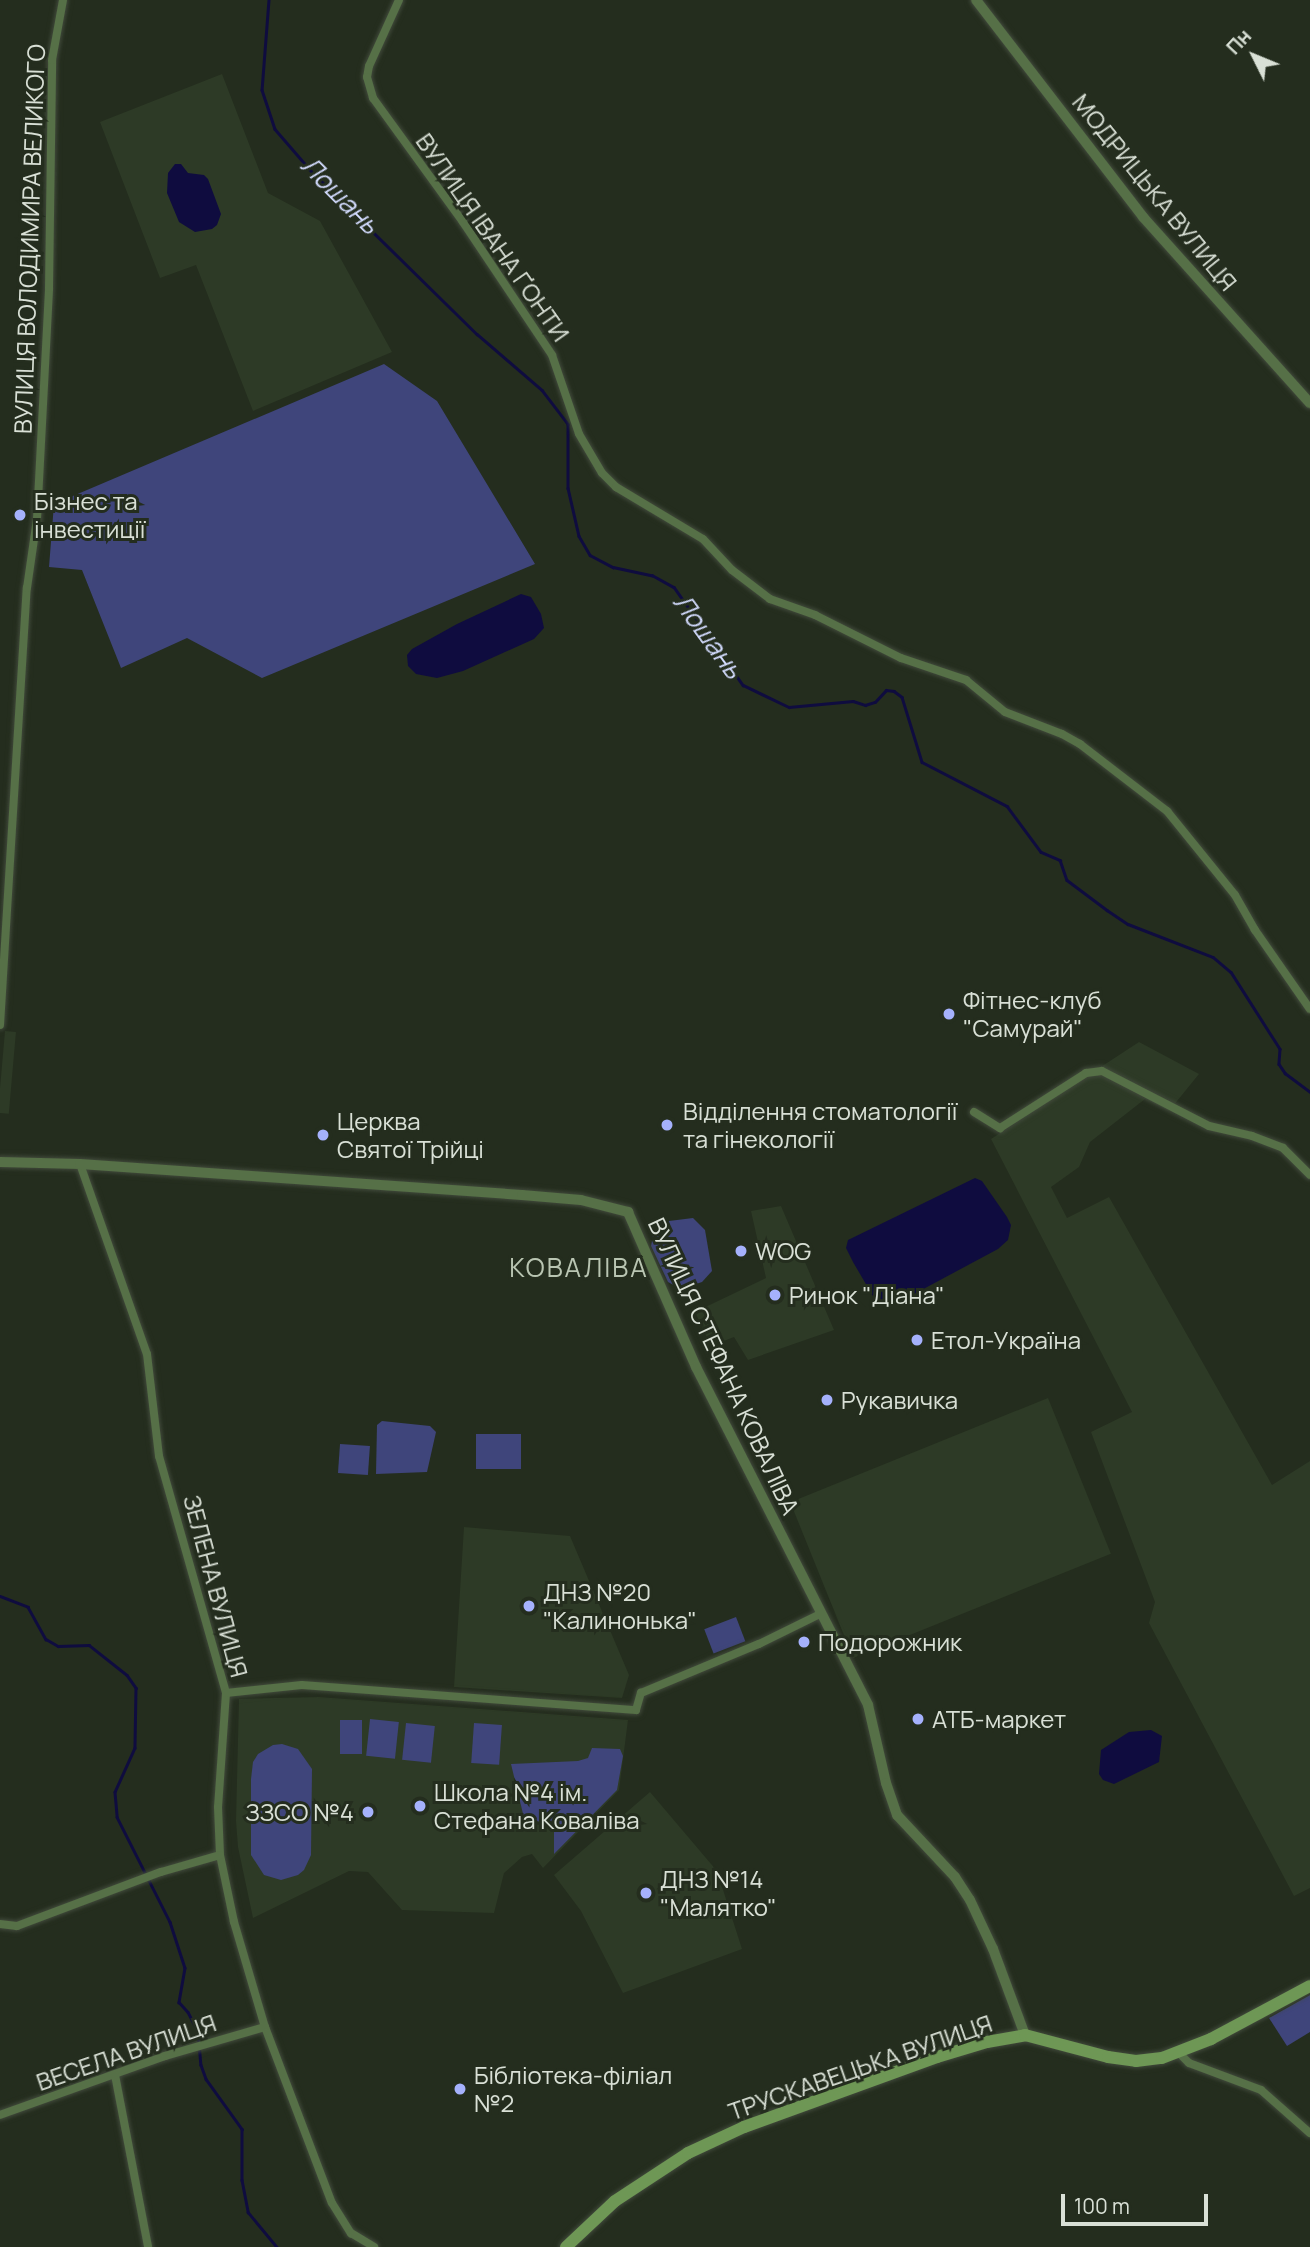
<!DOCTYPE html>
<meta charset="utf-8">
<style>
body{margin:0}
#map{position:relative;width:1310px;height:2247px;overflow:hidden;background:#242d1e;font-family:Manrope,sans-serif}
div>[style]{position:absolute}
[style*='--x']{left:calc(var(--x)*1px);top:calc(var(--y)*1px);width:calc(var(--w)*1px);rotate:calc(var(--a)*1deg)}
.built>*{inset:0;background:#2d3a26;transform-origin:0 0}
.green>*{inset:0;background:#3f457b;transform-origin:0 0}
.water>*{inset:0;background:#0f0c3f}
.stream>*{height:2.5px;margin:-1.25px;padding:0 1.25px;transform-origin:1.25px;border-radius:1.25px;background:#0f0c3f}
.roads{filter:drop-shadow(0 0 2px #414a3b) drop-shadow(0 0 2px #414a3b)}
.minor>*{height:8px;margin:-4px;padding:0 4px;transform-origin:4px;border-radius:4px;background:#567047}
.tertiary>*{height:10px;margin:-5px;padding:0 5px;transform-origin:5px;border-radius:5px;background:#567047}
.secondary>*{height:12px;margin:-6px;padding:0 6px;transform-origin:6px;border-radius:6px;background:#6e9755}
.dots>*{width:19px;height:19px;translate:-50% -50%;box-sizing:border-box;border:4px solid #242d1e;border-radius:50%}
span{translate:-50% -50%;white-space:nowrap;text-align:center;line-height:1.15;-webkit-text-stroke:6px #242d1e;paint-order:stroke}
.street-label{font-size:24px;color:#d9e0d6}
.poi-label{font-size:24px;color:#d9e0d6}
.left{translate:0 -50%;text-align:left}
.right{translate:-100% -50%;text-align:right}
.water-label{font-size:26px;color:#d3dbfe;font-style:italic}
.neighbourhood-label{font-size:26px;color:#b9c5b2;letter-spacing:2px}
.north{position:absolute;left:1219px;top:21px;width:70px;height:70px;-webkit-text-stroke:5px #242d1e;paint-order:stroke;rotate:313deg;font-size:19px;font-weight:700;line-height:28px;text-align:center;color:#d9e0d6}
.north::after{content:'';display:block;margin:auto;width:24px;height:32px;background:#d9e0d6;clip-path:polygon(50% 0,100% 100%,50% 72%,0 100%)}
.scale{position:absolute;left:1061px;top:2194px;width:147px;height:32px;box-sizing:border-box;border:4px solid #d9e0d6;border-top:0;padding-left:9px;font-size:21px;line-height:24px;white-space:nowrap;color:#d9e0d6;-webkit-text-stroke:5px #242d1e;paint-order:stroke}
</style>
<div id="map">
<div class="built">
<i style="clip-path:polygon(222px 74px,268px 193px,320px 221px,392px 352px,253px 411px,196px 265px,160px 278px,100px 122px)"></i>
<i style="left:5px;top:1031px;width:11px;height:82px;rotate:5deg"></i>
<i style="clip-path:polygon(1139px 1042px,1199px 1074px,1169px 1111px,1145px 1099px,1090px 1142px,1079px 1167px,1051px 1187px,1067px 1218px,1109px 1197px,1272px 1485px,1310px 1461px,1310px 1888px,1294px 1896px,1149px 1623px,1155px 1602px,1091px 1432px,1132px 1412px,991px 1139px)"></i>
<i style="clip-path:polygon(781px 1206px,834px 1330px,748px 1360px,734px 1337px,711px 1346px,695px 1312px,766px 1278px,751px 1211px)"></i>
<i style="left:1048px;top:1398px;width:168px;height:278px;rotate:68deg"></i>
<i style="clip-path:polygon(464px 1527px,570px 1536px,629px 1675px,622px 1698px,454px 1687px)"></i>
<i style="clip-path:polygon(318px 1697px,628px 1720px,619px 1790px,543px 1868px,532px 1854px,522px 1857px,504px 1873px,494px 1913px,402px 1910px,368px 1872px,349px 1871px,253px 1918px,238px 1847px,236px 1821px,239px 1699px)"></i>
<i style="clip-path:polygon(650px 1792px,717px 1871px,742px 1949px,623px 1993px,581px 1911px,554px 1875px)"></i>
</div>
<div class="green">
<i style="clip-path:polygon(384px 364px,437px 401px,535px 564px,262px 678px,187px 638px,121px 668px,82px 570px,49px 567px,54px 504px)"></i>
<i style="clip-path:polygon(693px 1218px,705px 1230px,712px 1271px,702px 1282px,681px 1289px,668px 1282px,651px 1246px,653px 1235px,661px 1225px,669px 1221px)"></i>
<i style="clip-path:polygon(382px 1421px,430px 1426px,436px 1432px,427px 1472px,376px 1474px,377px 1425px)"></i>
<i style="left:476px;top:1434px;width:45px;height:35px"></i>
<i style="left:340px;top:1444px;width:30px;height:29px;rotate:4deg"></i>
<i style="left:736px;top:1617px;width:26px;height:34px;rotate:69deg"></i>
<i style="left:370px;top:1719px;width:29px;height:37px;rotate:6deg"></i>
<i style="left:340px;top:1720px;width:22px;height:34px"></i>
<i style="left:406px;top:1723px;width:29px;height:37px;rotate:6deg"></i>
<i style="left:474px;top:1723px;width:28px;height:40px;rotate:4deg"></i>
<i style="clip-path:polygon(282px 1744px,298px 1749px,312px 1769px,311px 1855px,304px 1870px,298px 1875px,281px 1880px,264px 1875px,251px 1855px,251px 1779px,253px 1762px,258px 1754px,273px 1745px)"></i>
<i style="clip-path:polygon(592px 1748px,620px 1749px,623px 1756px,617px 1790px,554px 1854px,554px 1821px,525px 1822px,511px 1764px,578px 1761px,588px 1758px)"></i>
<i style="clip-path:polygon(1310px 1995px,1310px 2032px,1287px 2046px,1269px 2018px)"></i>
</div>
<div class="water">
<i style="clip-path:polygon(175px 164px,181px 164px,188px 173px,204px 175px,208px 179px,221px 214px,217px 225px,212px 229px,195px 232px,179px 222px,167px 193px,168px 173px)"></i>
<i style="clip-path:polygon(521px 594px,531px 597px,541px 614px,544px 628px,534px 639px,463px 671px,437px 678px,416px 674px,408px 666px,407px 655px,412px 649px,457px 624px)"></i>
<i style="clip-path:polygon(975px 1178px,982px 1181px,1007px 1217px,1011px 1225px,1008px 1240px,998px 1249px,901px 1301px,884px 1305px,877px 1303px,853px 1262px,846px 1248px,848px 1240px)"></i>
<i style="clip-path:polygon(1151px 1730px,1162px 1736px,1159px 1762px,1114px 1784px,1103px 1780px,1099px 1774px,1101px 1750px,1129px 1732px)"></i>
</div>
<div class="stream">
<i style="--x:269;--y:0;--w:90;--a:94.4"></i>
<i style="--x:262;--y:90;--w:41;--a:71.6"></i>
<i style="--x:275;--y:129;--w:58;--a:49.2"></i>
<i style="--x:313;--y:173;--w:230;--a:44.5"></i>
<i style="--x:477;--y:334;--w:86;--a:40.7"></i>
<i style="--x:542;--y:390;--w:43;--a:52.6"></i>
<i style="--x:568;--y:424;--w:64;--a:90"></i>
<i style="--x:568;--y:488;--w:49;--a:77.1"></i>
<i style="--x:579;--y:536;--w:22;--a:60"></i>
<i style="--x:590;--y:555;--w:26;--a:28"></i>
<i style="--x:613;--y:567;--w:40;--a:12"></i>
<i style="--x:652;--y:575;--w:25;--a:29"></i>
<i style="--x:674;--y:587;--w:120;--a:54.9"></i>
<i style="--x:743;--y:685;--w:51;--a:25.6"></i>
<i style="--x:789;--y:707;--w:64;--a:-5.4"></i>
<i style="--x:853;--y:701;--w:13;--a:18"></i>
<i style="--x:865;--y:705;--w:10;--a:-17"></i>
<i style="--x:875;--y:702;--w:16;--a:-47"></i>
<i style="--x:886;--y:690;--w:8;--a:7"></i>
<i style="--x:894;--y:691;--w:10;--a:37"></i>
<i style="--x:902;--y:697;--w:68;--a:72.9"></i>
<i style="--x:922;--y:762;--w:96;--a:27.4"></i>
<i style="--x:1007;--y:806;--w:57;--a:53.5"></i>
<i style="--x:1041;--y:852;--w:21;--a:23"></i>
<i style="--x:1060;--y:860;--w:21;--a:71"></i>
<i style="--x:1067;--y:880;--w:50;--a:36.9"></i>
<i style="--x:1107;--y:910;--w:25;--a:34"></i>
<i style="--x:1128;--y:924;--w:91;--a:21.2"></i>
<i style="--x:1213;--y:957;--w:23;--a:40"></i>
<i style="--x:1231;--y:972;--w:91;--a:57.5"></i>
<i style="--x:1280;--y:1049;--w:15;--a:94"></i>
<i style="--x:1279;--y:1064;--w:11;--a:56"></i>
<i style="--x:1285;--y:1073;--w:31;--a:37"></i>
<i style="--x:0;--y:1596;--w:30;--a:21"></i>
<i style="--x:28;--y:1607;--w:37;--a:61"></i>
<i style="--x:46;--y:1639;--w:14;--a:30"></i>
<i style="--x:58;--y:1646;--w:31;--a:-2"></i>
<i style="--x:89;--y:1645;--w:48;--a:38.3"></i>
<i style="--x:127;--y:1675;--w:16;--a:55"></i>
<i style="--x:136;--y:1688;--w:60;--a:91"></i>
<i style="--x:135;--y:1748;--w:48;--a:114.4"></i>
<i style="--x:115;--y:1792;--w:25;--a:85"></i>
<i style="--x:117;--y:1817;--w:118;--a:63.2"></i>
<i style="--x:170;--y:1922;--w:48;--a:71.9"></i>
<i style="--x:185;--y:1968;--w:35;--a:100"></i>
<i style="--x:179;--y:2002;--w:13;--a:48"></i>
<i style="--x:188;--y:2012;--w:22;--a:63"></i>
<i style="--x:198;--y:2032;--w:33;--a:85"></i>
<i style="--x:201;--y:2065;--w:15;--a:70"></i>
<i style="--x:206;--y:2079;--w:62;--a:54.2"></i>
<i style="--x:242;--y:2129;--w:51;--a:90"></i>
<i style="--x:242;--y:2180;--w:33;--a:79"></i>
<i style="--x:248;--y:2212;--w:45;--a:50.4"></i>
</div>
<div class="roads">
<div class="minor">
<i style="--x:399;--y:0;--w:72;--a:114.4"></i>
<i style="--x:369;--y:66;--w:11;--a:100"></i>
<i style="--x:367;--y:77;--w:22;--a:74"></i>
<i style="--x:373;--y:98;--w:153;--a:54"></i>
<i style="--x:463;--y:222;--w:160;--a:56.2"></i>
<i style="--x:552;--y:355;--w:83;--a:71.1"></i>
<i style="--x:579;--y:434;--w:45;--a:59.5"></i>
<i style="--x:602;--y:473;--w:20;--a:45"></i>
<i style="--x:616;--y:487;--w:101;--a:30.9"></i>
<i style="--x:703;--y:539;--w:42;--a:46.9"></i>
<i style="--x:732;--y:570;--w:48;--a:37.3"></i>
<i style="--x:770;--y:599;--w:48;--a:19.6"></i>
<i style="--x:815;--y:615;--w:96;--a:26.6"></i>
<i style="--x:901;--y:658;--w:69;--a:18.7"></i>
<i style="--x:966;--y:680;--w:50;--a:39.4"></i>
<i style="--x:1005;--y:712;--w:61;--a:21.1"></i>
<i style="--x:1062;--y:734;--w:21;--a:29"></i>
<i style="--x:1080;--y:744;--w:110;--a:37.6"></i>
<i style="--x:1167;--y:811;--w:108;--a:51"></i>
<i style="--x:1235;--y:895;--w:40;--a:60.3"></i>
<i style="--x:1255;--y:930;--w:96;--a:55.2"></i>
<i style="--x:0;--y:1025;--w:438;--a:-86.5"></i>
<i style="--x:27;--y:588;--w:70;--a:-81.8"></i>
<i style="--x:37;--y:519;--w:231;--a:-87"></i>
<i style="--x:49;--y:288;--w:228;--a:-89.2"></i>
<i style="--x:52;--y:60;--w:61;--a:-79.6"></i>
<i style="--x:974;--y:1112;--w:31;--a:32"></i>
<i style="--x:1000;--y:1128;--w:102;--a:-32.6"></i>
<i style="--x:1086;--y:1073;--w:16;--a:-7"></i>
<i style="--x:1102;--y:1071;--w:120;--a:27.2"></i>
<i style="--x:1209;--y:1126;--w:44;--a:13.1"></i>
<i style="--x:1252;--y:1136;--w:33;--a:21"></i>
<i style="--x:1283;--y:1148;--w:38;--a:45"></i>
<i style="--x:80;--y:1164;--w:201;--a:70.6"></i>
<i style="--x:147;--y:1354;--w:103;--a:83.3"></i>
<i style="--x:159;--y:1456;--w:246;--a:74.2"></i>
<i style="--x:226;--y:1693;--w:114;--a:94"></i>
<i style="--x:218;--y:1807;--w:48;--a:87.6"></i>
<i style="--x:220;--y:1855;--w:68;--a:78.2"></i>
<i style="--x:234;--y:1922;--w:109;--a:73.6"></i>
<i style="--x:265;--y:2027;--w:188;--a:69.2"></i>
<i style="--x:332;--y:2203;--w:36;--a:58"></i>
<i style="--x:351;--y:2233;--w:27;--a:31"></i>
<i style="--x:226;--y:1693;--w:76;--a:-6"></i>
<i style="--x:302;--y:1685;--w:335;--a:4.3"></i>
<i style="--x:636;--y:1710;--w:18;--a:-74"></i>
<i style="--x:641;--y:1693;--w:128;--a:-22.6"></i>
<i style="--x:759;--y:1644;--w:68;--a:-26.2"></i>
<i style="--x:0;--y:1924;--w:17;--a:7"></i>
<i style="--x:17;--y:1926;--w:154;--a:-20.6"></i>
<i style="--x:161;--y:1872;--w:61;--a:-16.1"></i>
<i style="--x:1179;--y:2053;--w:14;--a:45"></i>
<i style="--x:1189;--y:2063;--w:77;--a:20.6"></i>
<i style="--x:1261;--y:2090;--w:65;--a:41.3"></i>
<i style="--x:115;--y:2075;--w:175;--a:79.1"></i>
<i style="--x:0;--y:2115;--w:175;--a:-19.7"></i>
<i style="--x:165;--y:2056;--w:104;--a:-16.2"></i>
</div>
<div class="tertiary">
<i style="--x:976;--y:0;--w:274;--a:52.4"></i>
<i style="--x:1143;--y:217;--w:250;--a:48.1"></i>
<i style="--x:0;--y:1162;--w:80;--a:1.4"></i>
<i style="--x:80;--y:1164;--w:443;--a:4"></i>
<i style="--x:522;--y:1195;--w:59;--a:4.8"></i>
<i style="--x:581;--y:1200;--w:49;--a:14.3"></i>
<i style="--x:628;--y:1212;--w:169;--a:66.3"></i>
<i style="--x:696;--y:1367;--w:379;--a:63"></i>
<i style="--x:868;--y:1705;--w:80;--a:77"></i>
<i style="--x:886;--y:1783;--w:34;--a:71"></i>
<i style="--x:897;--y:1815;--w:85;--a:46.9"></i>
<i style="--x:955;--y:1877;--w:27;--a:57"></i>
<i style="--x:970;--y:1900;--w:54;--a:64.9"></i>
<i style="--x:993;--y:1949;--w:92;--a:69.6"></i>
</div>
<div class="secondary">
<i style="--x:566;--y:2247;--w:67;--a:-43.2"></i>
<i style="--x:615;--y:2201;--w:87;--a:-33.3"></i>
<i style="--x:688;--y:2153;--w:62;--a:-24.9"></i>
<i style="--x:744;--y:2127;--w:205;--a:-19.9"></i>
<i style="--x:937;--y:2057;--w:52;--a:-16.7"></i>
<i style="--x:987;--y:2042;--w:39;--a:-10"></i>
<i style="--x:1025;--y:2035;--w:86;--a:14.8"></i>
<i style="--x:1108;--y:2057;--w:28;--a:8"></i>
<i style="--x:1136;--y:2061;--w:26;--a:-7"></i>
<i style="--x:1162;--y:2058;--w:53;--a:-21.2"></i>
<i style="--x:1211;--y:2039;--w:112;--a:-28.2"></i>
</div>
</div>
<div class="dots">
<i style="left:20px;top:515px;background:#a5b1fc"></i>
<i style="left:949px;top:1014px;background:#a5b1fc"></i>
<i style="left:667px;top:1125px;background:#a5b1fc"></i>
<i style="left:323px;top:1135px;background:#a5b1fc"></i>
<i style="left:741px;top:1251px;background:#a5b1fc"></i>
<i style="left:775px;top:1295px;background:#a5b1fc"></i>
<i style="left:917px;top:1340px;background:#a5b1fc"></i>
<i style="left:827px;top:1400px;background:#a5b1fc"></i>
<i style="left:529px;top:1606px;background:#a5b1fc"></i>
<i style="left:804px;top:1642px;background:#a5b1fc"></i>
<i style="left:918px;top:1719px;background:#a5b1fc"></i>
<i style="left:420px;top:1806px;background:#a5b1fc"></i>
<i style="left:368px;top:1812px;background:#a5b1fc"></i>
<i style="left:646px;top:1893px;background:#a5b1fc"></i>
<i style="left:460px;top:2089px;background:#a5b1fc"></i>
</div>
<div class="street-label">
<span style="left:1155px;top:192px;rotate:51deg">МОДРИЦЬКА ВУЛИЦЯ</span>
<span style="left:493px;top:237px;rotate:55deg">ВУЛИЦЯ ІВАНА ҐОНТИ</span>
<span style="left:29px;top:239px;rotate:-88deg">ВУЛИЦЯ ВОЛОДИМИРА ВЕЛИКОГО</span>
<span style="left:724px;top:1366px;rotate:65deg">ВУЛИЦЯ СТЕФАНА КОВАЛІВА</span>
<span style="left:216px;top:1586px;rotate:75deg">ЗЕЛЕНА ВУЛИЦЯ</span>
<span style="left:126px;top:2052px;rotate:-19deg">ВЕСЕЛА ВУЛИЦЯ</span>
<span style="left:860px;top:2067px;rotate:-19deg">ТРУСКАВЕЦЬКА ВУЛИЦЯ</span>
</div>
<div class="poi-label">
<span class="left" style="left:34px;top:515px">Бізнес та<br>інвестиції</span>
<span class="left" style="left:963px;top:1014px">Фітнес-клуб<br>"Самурай"</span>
<span class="left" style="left:683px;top:1125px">Відділення стоматології<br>та гінекології</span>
<span class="left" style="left:337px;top:1135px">Церква<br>Святої Трійці</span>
<span class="left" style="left:755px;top:1251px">WOG</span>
<span class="left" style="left:789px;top:1295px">Ринок "Діана"</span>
<span class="left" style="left:931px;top:1340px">Етол-Україна</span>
<span class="left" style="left:841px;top:1400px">Рукавичка</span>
<span class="left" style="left:543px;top:1606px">ДНЗ №20<br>"Калинонька"</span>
<span class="left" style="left:818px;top:1642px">Подорожник</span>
<span class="left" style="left:932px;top:1719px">АТБ-маркет</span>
<span class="left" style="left:434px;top:1806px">Школа №4 ім.<br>Стефана Коваліва</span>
<span class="right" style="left:354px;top:1812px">ЗЗСО №4</span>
<span class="left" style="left:660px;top:1893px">ДНЗ №14<br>"Малятко"</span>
<span class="left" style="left:474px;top:2089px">Бібліотека-філіал<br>№2</span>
</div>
<div class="water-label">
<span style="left:340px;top:195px;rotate:45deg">Лошань</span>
<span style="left:708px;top:636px;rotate:54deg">Лошань</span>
</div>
<div class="neighbourhood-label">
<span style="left:579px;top:1268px">КОВАЛІВА</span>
</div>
<div class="north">Пн</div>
<div class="scale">100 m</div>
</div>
